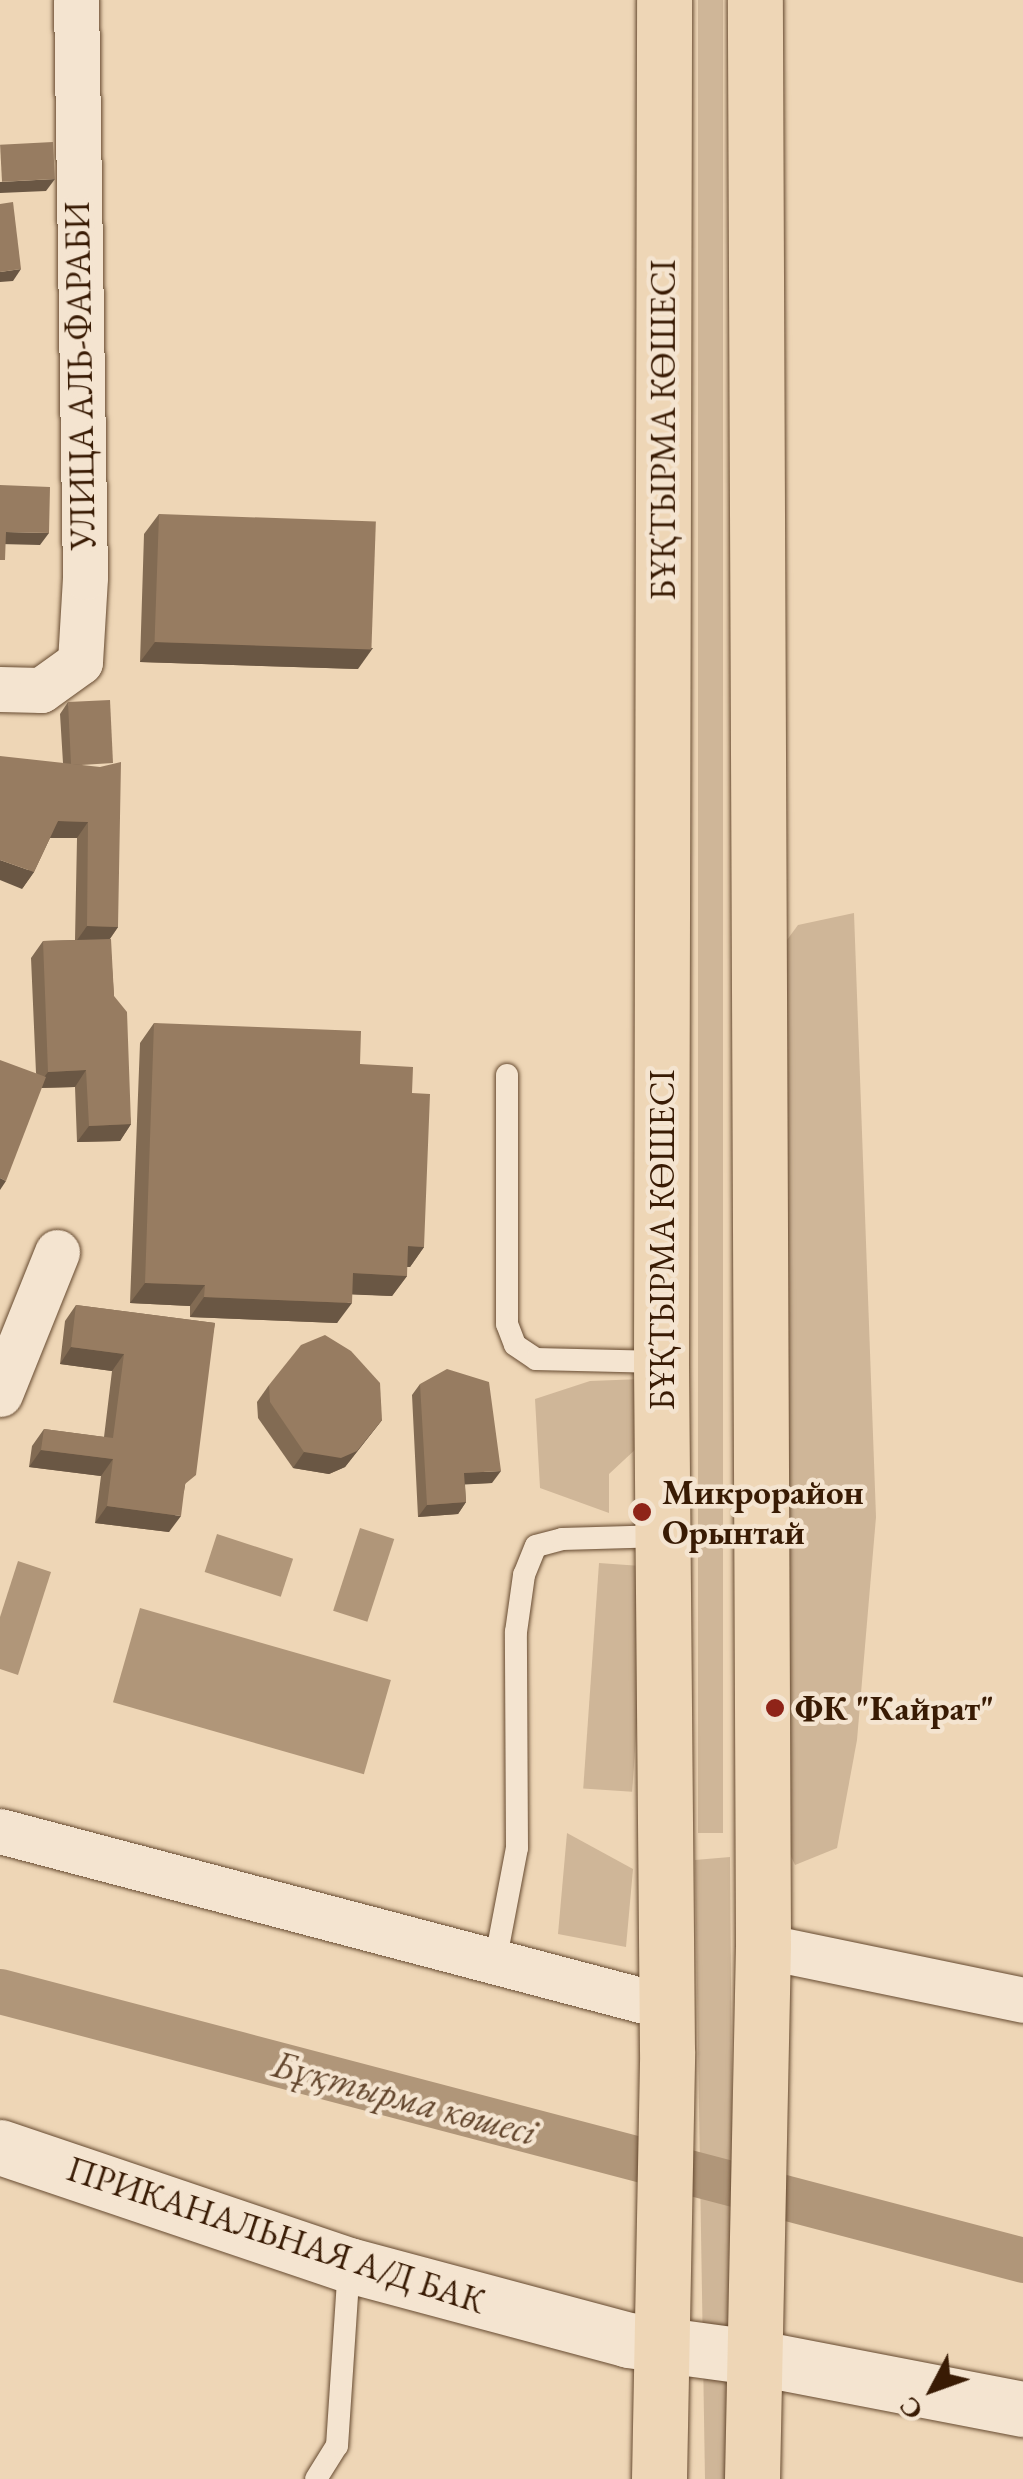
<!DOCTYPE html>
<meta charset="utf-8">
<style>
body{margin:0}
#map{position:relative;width:1023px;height:2479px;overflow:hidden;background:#eed6b6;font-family:"EB Garamond",serif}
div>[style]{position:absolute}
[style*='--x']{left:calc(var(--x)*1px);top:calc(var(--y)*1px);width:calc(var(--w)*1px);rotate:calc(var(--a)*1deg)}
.green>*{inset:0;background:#cfb698;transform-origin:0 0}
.water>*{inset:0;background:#b09679;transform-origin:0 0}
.canal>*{height:45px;margin:-22.5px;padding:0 22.5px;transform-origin:22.5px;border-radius:22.5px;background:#b09679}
.roads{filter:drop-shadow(0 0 2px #664a30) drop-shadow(0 0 2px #664a30)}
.lane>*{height:22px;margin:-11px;padding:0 11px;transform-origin:11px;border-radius:11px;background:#f4e4d0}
.street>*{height:45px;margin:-22.5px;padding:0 22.5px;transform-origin:22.5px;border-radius:22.5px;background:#f4e4d0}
.secondary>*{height:55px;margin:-27.5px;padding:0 27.5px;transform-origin:27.5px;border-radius:27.5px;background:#f4e4d0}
.primary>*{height:55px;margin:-27.5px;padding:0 27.5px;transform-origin:27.5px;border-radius:27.5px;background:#eed6b6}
.wall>*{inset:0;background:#826b53}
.shaded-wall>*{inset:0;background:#6a5744}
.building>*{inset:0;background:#977c61;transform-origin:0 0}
.dots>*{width:28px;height:28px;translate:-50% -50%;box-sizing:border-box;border:5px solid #f4e4d0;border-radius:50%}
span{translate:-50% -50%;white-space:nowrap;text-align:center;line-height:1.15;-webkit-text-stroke:9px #f4e4d0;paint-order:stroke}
.street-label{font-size:35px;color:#391b04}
.poi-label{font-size:35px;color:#391b04;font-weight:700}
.left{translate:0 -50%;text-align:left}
.water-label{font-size:38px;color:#63462d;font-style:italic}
.north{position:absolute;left:883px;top:2339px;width:100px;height:100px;-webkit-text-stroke:8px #f4e4d0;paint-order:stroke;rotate:229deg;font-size:28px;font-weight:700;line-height:40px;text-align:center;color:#391b04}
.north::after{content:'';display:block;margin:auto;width:35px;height:45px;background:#391b04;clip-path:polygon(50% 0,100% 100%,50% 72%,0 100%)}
</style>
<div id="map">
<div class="green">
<i style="left:698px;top:0;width:25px;height:1833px"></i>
<i style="clip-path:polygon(854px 913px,876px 1517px,857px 1740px,837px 1848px,795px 1865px,775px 1822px,770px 963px,798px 925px)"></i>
<i style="clip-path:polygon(642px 1379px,638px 1447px,609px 1474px,609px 1513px,540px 1488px,535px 1399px,590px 1381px)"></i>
<i style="left:599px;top:1563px;width:49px;height:226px;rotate:4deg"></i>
<i style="clip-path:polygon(567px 1833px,633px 1869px,626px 1947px,558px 1934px)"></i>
<i style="clip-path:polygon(730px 1857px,735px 2479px,705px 2479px,695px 1860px)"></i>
</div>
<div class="water">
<i style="left:360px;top:1528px;width:36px;height:87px;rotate:18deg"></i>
<i style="left:217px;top:1534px;width:80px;height:40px;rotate:18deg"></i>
<i style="clip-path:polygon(18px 1561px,51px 1572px,18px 1675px,0 1669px,0 1617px)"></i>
<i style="left:140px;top:1608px;width:261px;height:98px;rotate:16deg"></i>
</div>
<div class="canal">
<i style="--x:0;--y:1991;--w:1058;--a:14.73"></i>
</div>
<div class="roads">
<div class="lane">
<i style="--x:507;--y:1075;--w:249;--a:90"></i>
<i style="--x:507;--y:1324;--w:22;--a:69"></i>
<i style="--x:515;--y:1345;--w:25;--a:34"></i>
<i style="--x:536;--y:1359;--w:125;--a:1.4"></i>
<i style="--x:495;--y:1963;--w:117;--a:-79.2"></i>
<i style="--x:517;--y:1848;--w:216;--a:-90.3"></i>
<i style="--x:516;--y:1632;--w:58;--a:-82"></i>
<i style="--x:524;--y:1575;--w:31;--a:-68"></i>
<i style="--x:536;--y:1546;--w:27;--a:-15"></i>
<i style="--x:562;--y:1539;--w:102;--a:-1.7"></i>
<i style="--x:316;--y:2479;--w:39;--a:-58"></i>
<i style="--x:337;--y:2446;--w:181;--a:-86.2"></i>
</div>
<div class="street">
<i style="--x:0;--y:689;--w:41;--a:1.4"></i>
<i style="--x:41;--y:690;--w:48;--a:-35.7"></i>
<i style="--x:80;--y:662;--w:85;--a:-86.6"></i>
<i style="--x:85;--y:577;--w:577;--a:-90.89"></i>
<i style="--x:0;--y:1394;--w:153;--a:-68.1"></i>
<i style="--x:0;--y:1831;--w:690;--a:14.78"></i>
<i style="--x:763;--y:1946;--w:266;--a:11.7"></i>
</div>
<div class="secondary">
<i style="--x:0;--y:2147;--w:368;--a:18.7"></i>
<i style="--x:349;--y:2265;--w:289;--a:15"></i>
<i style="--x:628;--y:2340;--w:126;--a:7.7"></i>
<i style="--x:753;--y:2357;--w:275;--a:10.9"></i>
</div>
<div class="primary">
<i style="--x:659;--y:2479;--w:428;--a:-88.9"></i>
<i style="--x:667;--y:2051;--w:689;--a:-90.5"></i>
<i style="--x:661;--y:1362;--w:1362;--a:-89.87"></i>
<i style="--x:752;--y:2479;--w:533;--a:-88.82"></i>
<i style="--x:763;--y:1946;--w:1946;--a:-90.24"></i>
</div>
</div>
<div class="wall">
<i style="clip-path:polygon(159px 514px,358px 669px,140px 662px,144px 534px)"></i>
<i style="clip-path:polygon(68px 702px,118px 927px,110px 939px,114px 996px,131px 1124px,120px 1141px,77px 1142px,75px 1087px,42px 1088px,36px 1073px,31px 958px,43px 941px,75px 940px,77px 838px,50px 838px,34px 872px,22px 889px,63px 763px,60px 714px)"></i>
<i style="clip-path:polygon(154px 1023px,360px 1064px,412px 1093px,424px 1247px,410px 1267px,407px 1267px,407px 1276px,392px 1296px,352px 1294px,337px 1323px,190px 1317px,190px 1306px,130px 1303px,140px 1043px)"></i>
<i style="clip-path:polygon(76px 1305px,215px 1323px,184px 1491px,169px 1532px,95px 1523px,101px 1476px,29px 1467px,32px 1446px,44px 1429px,104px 1437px,112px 1371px,60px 1364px,65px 1321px)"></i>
<i style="clip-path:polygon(420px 1384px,492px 1483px,465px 1484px,466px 1502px,458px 1514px,418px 1517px,412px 1395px)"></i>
<i style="clip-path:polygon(269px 1385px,382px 1420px,345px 1467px,329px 1474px,293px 1468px,258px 1418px,257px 1402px)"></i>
</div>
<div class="shaded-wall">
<i style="clip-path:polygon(55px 179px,46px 191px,0 193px,0 182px)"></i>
<i style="clip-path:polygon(21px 269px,13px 281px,0 282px,0 272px)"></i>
<i style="clip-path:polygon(6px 532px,49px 533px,40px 545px,0 544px)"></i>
<i style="clip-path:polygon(155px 642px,373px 648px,358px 669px,140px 662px)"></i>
<i style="clip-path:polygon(58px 821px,88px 822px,77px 838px,46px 838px)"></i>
<i style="clip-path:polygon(0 860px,34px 872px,22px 889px,0 880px)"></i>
<i style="clip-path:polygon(87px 926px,118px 927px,106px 944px,75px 943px)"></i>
<i style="clip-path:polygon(86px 1070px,75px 1087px,36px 1088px,48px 1072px)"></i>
<i style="clip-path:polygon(131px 1124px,120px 1141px,77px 1142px,89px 1126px)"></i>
<i style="clip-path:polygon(0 1178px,6px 1181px,0 1190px)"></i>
<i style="clip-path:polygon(408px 1246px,424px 1247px,410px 1267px,394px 1267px)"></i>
<i style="clip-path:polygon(353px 1273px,407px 1276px,392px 1296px,339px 1294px)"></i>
<i style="clip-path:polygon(145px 1283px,205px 1285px,190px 1306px,130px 1303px)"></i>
<i style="clip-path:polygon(204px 1297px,352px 1303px,337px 1323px,190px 1317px)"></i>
<i style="clip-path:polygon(71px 1347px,124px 1354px,112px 1371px,60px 1364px)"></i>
<i style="clip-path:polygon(382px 1420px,345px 1467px,329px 1474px,293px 1468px,304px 1452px)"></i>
<i style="clip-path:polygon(41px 1450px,113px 1459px,101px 1476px,29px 1467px)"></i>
<i style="clip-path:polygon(501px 1471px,492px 1483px,456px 1485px,464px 1473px)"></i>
<i style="clip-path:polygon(466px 1502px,458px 1514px,418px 1517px,427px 1505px)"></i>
<i style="clip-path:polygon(107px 1506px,181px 1516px,169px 1532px,95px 1523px)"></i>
</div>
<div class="building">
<i style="left:53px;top:142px;width:37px;height:53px;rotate:87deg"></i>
<i style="clip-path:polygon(13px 202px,21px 269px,0 272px,0 204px)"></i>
<i style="clip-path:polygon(0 485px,50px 487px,49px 533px,6px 532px,5px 560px,0 560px)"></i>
<i style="left:159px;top:514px;width:217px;height:128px;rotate:2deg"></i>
<i style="clip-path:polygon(110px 700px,113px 763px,81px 765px,71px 764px,68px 702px)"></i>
<i style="clip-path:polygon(0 756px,100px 767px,121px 762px,118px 927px,87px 926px,88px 822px,58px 821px,34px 872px,0 860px)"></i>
<i style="clip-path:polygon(111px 939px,114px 996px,127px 1012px,131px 1124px,89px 1126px,86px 1070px,48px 1072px,43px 941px)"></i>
<i style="clip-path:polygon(154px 1023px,361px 1031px,360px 1064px,413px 1067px,412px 1093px,430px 1094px,424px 1247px,408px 1246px,407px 1276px,353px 1273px,352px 1303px,204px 1297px,205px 1285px,145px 1283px)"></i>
<i style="clip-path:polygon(0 1060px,46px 1077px,6px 1181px,0 1178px)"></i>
<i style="clip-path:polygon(76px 1305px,215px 1323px,196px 1475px,185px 1484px,181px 1516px,107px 1506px,113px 1459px,41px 1450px,44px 1429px,113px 1438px,124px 1354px,71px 1347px)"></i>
<i style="clip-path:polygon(325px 1335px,351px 1351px,380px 1383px,382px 1420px,357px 1451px,341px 1458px,304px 1452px,270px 1402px,269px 1385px,301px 1345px)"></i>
<i style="clip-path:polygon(447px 1369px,489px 1382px,501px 1471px,464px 1473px,466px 1502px,427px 1505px,420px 1384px)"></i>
</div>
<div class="dots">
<i style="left:642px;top:1512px;background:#8f2418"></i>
<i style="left:775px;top:1708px;background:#8f2418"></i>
</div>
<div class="street-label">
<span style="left:80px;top:376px;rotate:-91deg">УЛИЦА АЛЬ-ФАРАБИ</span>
<span style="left:663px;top:430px;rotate:-90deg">БҰҚТЫРМА КӨШЕСІ</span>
<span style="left:662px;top:1240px;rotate:-90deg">БҰҚТЫРМА КӨШЕСІ</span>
<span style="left:276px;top:2235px;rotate:18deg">ПРИКАНАЛЬНАЯ А/Д БАК</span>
</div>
<div class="poi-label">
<span class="left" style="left:662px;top:1512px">Микрорайон<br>Орынтай</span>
<span class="left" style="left:795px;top:1708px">ФК "Кайрат"</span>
</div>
<div class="water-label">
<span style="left:405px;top:2097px;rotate:15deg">Бұқтырма көшесі</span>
</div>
<div class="north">С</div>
</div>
